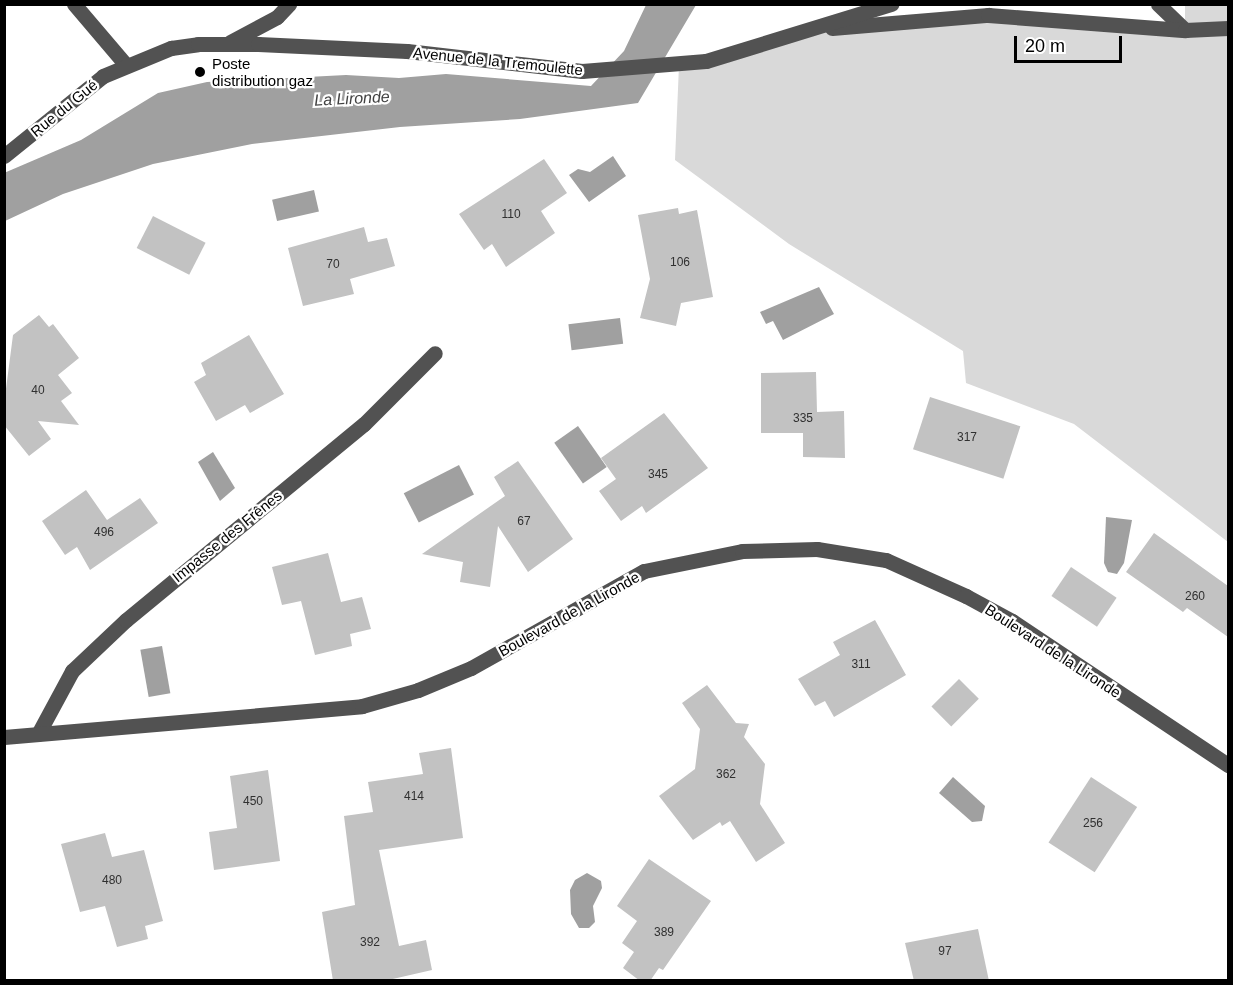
<!DOCTYPE html>
<meta charset="utf-8">
<style>
body{margin:0}
#map{position:relative;width:1233px;height:985px;overflow:hidden;background:#fff;font-family:Helvetica,sans-serif}
div>[style]{position:absolute}
[style*='--x']{left:calc(var(--x)*1px);top:calc(var(--y)*1px);width:calc(var(--w)*1px);rotate:calc(var(--a)*1deg)}
.green>*{inset:0;background:#d9d9d9}
.water>*{inset:0;background:#a0a0a0;transform-origin:0 0}
.building>*{inset:0;background:#c2c2c2;transform-origin:0 0}
.minor>*{height:15px;margin:-7.5px;padding:0 7.5px;transform-origin:7.5px;border-radius:7.5px;background:#525252}
.dots>*{width:16px;height:16px;translate:-50% -50%;box-sizing:border-box;border:3px solid #fff;border-radius:50%}
span{translate:-50% -50%;white-space:nowrap;text-align:center;line-height:1.15;-webkit-text-stroke:4.5px #fff;paint-order:stroke}
.number-label{font-size:12px;color:#303030}
.number-label span{-webkit-text-stroke-width:0}
.street-label{font-size:15px;color:#000}
.poi-label{font-size:15px;color:#000}
.left{translate:0 -50%;text-align:left}
.water-label{font-size:16px;color:#414141;font-style:italic}
.frame{position:absolute;inset:0;border:6px solid #000;pointer-events:none}
.scale{position:absolute;left:1014px;top:36px;width:108px;height:27px;box-sizing:border-box;border:3px solid #000;border-top:0;padding-left:8px;font-size:18px;line-height:21px;white-space:nowrap;color:#000;-webkit-text-stroke:4px #fff;paint-order:stroke}
</style>
<div id="map">
<div class="green">
<i style="clip-path:polygon(1185px 5px,1228px 5px,1228px 542px,1074px 424px,966px 383px,963px 351px,789px 244px,675px 160px,679px 65px,796px 31px,988px 15px,1185px 29px)"></i>
</div>
<div class="water">
<i style="clip-path:polygon(646px 5px,696px 5px,638px 103px,520px 119px,400px 127px,252px 144px,153px 164px,63px 194px,5px 221px,4px 173px,81px 140px,158px 93px,207px 82px,346px 75px,399px 78px,446px 74px,591px 86px,624px 51px)"></i>
<i style="clip-path:polygon(613px 156px,626px 176px,589px 202px,569px 175px,578px 169px,590px 172px)"></i>
<i style="left:314px;top:190px;width:22px;height:43px;rotate:77deg"></i>
<i style="clip-path:polygon(819px 287px,834px 314px,783px 340px,773px 321px,766px 324px,760px 312px)"></i>
<i style="left:620px;top:318px;width:26px;height:52px;rotate:83deg"></i>
<i style="left:578px;top:426px;width:50px;height:29px;rotate:55deg"></i>
<i style="clip-path:polygon(213px 452px,235px 488px,220px 501px,198px 462px)"></i>
<i style="left:459px;top:465px;width:33px;height:62px;rotate:63deg"></i>
<i style="clip-path:polygon(1106px 517px,1132px 520px,1124px 563px,1117px 574px,1108px 572px,1104px 563px)"></i>
<i style="left:162px;top:646px;width:48px;height:22px;rotate:80deg"></i>
<i style="clip-path:polygon(953px 777px,985px 806px,982px 821px,972px 822px,939px 793px)"></i>
<i style="clip-path:polygon(587px 873px,601px 881px,602px 888px,593px 906px,595px 922px,589px 928px,579px 928px,571px 914px,570px 890px,575px 880px)"></i>
</div>
<div class="building">
<i style="clip-path:polygon(544px 159px,567px 193px,541px 211px,555px 233px,506px 267px,492px 244px,484px 250px,459px 214px)"></i>
<i style="clip-path:polygon(678px 208px,679px 214px,697px 210px,713px 297px,681px 303px,676px 326px,640px 318px,650px 279px,638px 215px)"></i>
<i style="left:153px;top:216px;width:59px;height:36px;rotate:27deg"></i>
<i style="clip-path:polygon(364px 227px,368px 242px,387px 238px,395px 266px,350px 279px,354px 294px,303px 306px,288px 248px)"></i>
<i style="clip-path:polygon(39px 315px,49px 327px,53px 324px,79px 358px,58px 375px,72px 393px,61px 401px,79px 425px,38px 421px,51px 439px,29px 456px,4px 425px,4px 404px,13px 335px)"></i>
<i style="clip-path:polygon(249px 335px,284px 394px,250px 413px,245px 405px,216px 421px,194px 382px,206px 375px,201px 363px)"></i>
<i style="clip-path:polygon(816px 372px,817px 412px,844px 411px,845px 458px,803px 457px,803px 433px,761px 433px,761px 373px)"></i>
<i style="left:930px;top:397px;width:95px;height:55px;rotate:18deg"></i>
<i style="clip-path:polygon(664px 413px,708px 468px,646px 513px,642px 506px,621px 521px,599px 491px,616px 479px,601px 458px)"></i>
<i style="clip-path:polygon(518px 461px,573px 539px,528px 572px,498px 526px,490px 587px,460px 582px,463px 562px,422px 554px,505px 496px,494px 477px)"></i>
<i style="clip-path:polygon(86px 490px,107px 520px,140px 498px,158px 523px,90px 570px,77px 547px,65px 555px,42px 521px)"></i>
<i style="clip-path:polygon(1154px 533px,1228px 586px,1228px 637px,1187px 608px,1183px 612px,1126px 572px)"></i>
<i style="clip-path:polygon(328px 553px,341px 602px,362px 597px,371px 629px,350px 634px,352px 646px,315px 655px,301px 601px,282px 605px,272px 567px)"></i>
<i style="left:1071px;top:567px;width:55px;height:35px;rotate:34deg"></i>
<i style="clip-path:polygon(875px 620px,906px 675px,834px 717px,825px 701px,815px 706px,798px 679px,840px 655px,833px 642px)"></i>
<i style="left:959px;top:679px;width:28px;height:39px;rotate:45deg"></i>
<i style="clip-path:polygon(707px 685px,736px 723px,749px 724px,744px 737px,765px 764px,760px 804px,785px 843px,756px 862px,730px 821px,722px 826px,720px 822px,693px 840px,659px 796px,695px 769px,700px 729px,682px 703px)"></i>
<i style="clip-path:polygon(451px 748px,463px 838px,379px 850px,399px 946px,426px 940px,432px 970px,384px 981px,333px 981px,322px 912px,355px 905px,344px 816px,373px 812px,368px 782px,423px 774px,419px 753px)"></i>
<i style="clip-path:polygon(268px 770px,280px 861px,214px 870px,209px 832px,237px 828px,230px 776px)"></i>
<i style="left:1091px;top:777px;width:55px;height:78px;rotate:33deg"></i>
<i style="clip-path:polygon(105px 833px,112px 857px,144px 850px,163px 921px,145px 926px,148px 939px,117px 947px,105px 906px,80px 912px,61px 844px)"></i>
<i style="clip-path:polygon(649px 859px,711px 901px,663px 970px,659px 968px,650px 981px,640px 981px,623px 968px,634px 952px,622px 943px,637px 921px,617px 906px)"></i>
<i style="clip-path:polygon(978px 929px,989px 981px,914px 981px,905px 943px)"></i>
</div>
<div class="minor">
<i style="--x:74;--y:4;--w:80;--a:49.6"></i>
<i style="--x:1158;--y:4;--w:37;--a:44"></i>
<i style="--x:832;--y:28;--w:157;--a:-4.8"></i>
<i style="--x:988;--y:15;--w:198;--a:4.4"></i>
<i style="--x:1185;--y:30;--w:43;--a:-2.7"></i>
<i style="--x:230;--y:42;--w:53;--a:-28"></i>
<i style="--x:277;--y:17;--w:18;--a:-47"></i>
<i style="--x:4;--y:156;--w:127;--a:-38.9"></i>
<i style="--x:103;--y:76;--w:74;--a:-22.4"></i>
<i style="--x:171;--y:48;--w:27;--a:-8"></i>
<i style="--x:198;--y:44;--w:60;--a:0"></i>
<i style="--x:258;--y:44;--w:149;--a:2.7"></i>
<i style="--x:407;--y:51;--w:176;--a:6.5"></i>
<i style="--x:582;--y:71;--w:124;--a:-4.6"></i>
<i style="--x:706;--y:61;--w:194;--a:-17.1"></i>
<i style="--x:38;--y:734;--w:72;--a:-61.6"></i>
<i style="--x:72;--y:671;--w:74;--a:-43.4"></i>
<i style="--x:126;--y:620;--w:308;--a:-39.5"></i>
<i style="--x:364;--y:424;--w:100;--a:-45"></i>
<i style="--x:4;--y:737;--w:359;--a:-4.9"></i>
<i style="--x:362;--y:706;--w:58;--a:-15.9"></i>
<i style="--x:418;--y:690;--w:57;--a:-22.5"></i>
<i style="--x:471;--y:668;--w:198;--a:-29.3"></i>
<i style="--x:644;--y:571;--w:100;--a:-11.5"></i>
<i style="--x:742;--y:551;--w:75;--a:-1.5"></i>
<i style="--x:817;--y:549;--w:70;--a:9.1"></i>
<i style="--x:886;--y:560;--w:88;--a:24.2"></i>
<i style="--x:966;--y:596;--w:52;--a:28.5"></i>
<i style="--x:1012;--y:621;--w:260;--a:33.7"></i>
</div>
<div class="dots">
<i style="left:200px;top:72px;background:#000"></i>
</div>
<div class="number-label">
<span style="left:511px;top:215px">110</span>
<span style="left:680px;top:263px">106</span>
<span style="left:333px;top:265px">70</span>
<span style="left:38px;top:391px">40</span>
<span style="left:803px;top:419px">335</span>
<span style="left:967px;top:438px">317</span>
<span style="left:658px;top:475px">345</span>
<span style="left:524px;top:522px">67</span>
<span style="left:104px;top:533px">496</span>
<span style="left:1195px;top:597px">260</span>
<span style="left:861px;top:665px">311</span>
<span style="left:726px;top:775px">362</span>
<span style="left:414px;top:797px">414</span>
<span style="left:253px;top:802px">450</span>
<span style="left:1093px;top:824px">256</span>
<span style="left:112px;top:881px">480</span>
<span style="left:664px;top:933px">389</span>
<span style="left:370px;top:943px">392</span>
<span style="left:945px;top:952px">97</span>
</div>
<div class="street-label">
<span style="left:498px;top:61px;rotate:6deg">Avenue de la Tremoulette</span>
<span style="left:64px;top:108px;rotate:-39deg">Rue du Gué</span>
<span style="left:227px;top:536px;rotate:-39deg">Impasse des Frênes</span>
<span style="left:569px;top:614px;rotate:-29deg">Boulevard de la Lironde</span>
<span style="left:1053px;top:651px;rotate:33deg">Boulevard de la Lironde</span>
</div>
<div class="poi-label">
<span class="left" style="left:212px;top:72px">Poste<br>distribution gaz</span>
</div>
<div class="water-label">
<span style="left:352px;top:99px;rotate:-3deg">La Lironde</span>
</div>
<div class="frame"></div>
<div class="scale">20 m</div>
</div>
